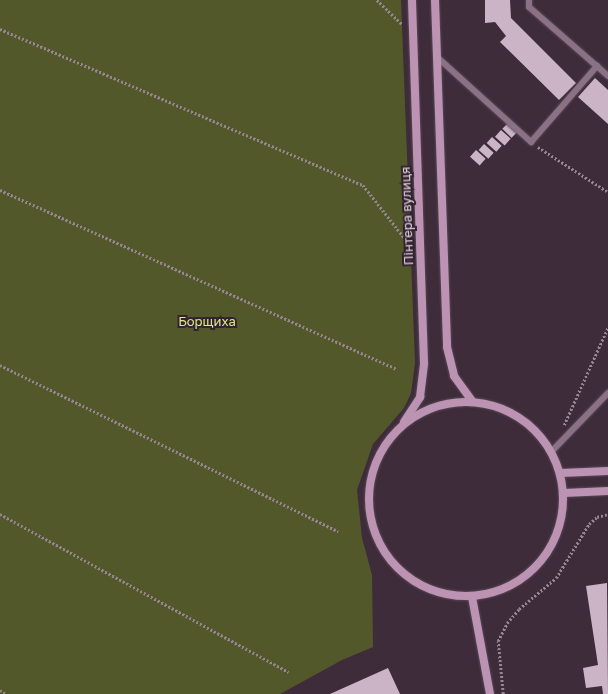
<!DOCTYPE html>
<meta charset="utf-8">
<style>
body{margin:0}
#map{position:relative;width:608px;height:694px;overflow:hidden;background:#3e2c3a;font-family:"Golos Text",sans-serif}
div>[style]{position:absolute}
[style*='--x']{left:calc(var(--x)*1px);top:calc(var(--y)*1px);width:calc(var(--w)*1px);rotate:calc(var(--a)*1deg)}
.green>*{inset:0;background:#53582b}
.building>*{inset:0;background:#cbb4c5;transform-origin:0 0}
.path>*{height:2.5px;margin-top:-1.25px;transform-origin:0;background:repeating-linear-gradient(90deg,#958691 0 2px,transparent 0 4px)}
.roads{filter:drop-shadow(0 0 1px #594855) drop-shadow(0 0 1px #594855)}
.lane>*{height:6px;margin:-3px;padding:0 3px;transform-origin:3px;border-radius:3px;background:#8a7185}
.secondary>*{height:8px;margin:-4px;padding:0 4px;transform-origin:4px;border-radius:4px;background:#bc93b3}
.secondary>.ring{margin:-4px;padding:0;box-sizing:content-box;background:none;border:8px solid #bc93b3;border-radius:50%}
span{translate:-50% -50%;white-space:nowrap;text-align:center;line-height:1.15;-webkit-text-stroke:4px #332230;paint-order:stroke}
.street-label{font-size:13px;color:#e5d9e2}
.park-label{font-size:13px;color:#dde783}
</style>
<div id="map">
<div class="green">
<i style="clip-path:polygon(0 0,401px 0,415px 363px,411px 393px,404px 408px,373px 444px,357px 490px,362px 538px,372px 575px,373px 647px,342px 660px,280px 694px,0 694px)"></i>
</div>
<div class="building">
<i style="clip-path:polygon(485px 0,510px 0,511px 18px,576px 83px,559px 100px,500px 42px,506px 36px,495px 22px,485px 23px)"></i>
<i style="clip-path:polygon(595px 78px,608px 90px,608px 124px,578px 97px)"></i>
<i style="left:508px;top:123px;width:13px;height:8px;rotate:45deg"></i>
<i style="left:501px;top:130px;width:13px;height:9px;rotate:42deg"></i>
<i style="left:492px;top:137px;width:13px;height:8px;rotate:42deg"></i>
<i style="left:484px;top:144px;width:13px;height:8px;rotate:42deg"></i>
<i style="left:476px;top:150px;width:13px;height:9px;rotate:42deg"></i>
<i style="clip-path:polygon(607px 583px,608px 694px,603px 694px,602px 686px,586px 688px,583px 668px,598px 665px,586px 586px)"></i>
<i style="clip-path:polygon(388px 668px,400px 694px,330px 694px)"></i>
</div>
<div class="path">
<i style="--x:377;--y:0;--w:36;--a:44"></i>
<i style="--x:0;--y:29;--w:395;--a:23.3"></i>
<i style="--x:363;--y:185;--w:76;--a:51.9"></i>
<i style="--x:538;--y:147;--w:83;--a:32.7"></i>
<i style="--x:0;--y:190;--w:435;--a:24.3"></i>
<i style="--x:0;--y:365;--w:377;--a:26.2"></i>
<i style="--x:564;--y:425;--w:107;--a:-65.8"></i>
<i style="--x:0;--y:514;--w:329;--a:28.7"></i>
<i style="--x:0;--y:690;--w:7;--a:34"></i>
<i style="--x:503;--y:694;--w:53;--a:-95.4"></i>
<i style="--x:498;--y:641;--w:20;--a:-63"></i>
<i style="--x:507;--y:623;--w:18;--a:-49"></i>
<i style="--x:519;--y:609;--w:48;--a:-40"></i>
<i style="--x:556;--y:578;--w:63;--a:-58.6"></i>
<i style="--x:589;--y:524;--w:11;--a:-41"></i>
<i style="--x:597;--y:517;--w:11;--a:-15"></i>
</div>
<div class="roads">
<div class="lane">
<i style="--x:529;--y:0;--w:7;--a:90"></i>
<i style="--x:529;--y:7;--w:105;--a:41.1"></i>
<i style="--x:437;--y:57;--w:127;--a:42.1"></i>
<i style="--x:531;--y:142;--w:101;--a:-49"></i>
<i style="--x:552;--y:451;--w:81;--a:-46"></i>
</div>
<div class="secondary">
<i style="--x:435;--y:0;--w:347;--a:88"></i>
<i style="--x:447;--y:347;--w:30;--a:76"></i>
<i style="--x:454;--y:376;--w:31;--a:54"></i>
<i class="ring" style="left:369px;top:402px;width:186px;height:186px"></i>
<i style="--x:404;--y:422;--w:30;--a:-57"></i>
<i style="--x:420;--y:397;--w:34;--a:-83"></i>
<i style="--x:424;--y:363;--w:363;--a:-91.9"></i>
<i style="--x:561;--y:473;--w:47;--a:-2.4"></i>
<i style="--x:564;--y:493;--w:44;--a:-2.6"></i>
<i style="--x:472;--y:597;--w:99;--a:79.5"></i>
</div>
</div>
<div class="street-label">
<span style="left:407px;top:216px;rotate:-92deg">Пінтера вулиця</span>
</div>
<div class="park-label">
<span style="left:207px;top:321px">Борщиха</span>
</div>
</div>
